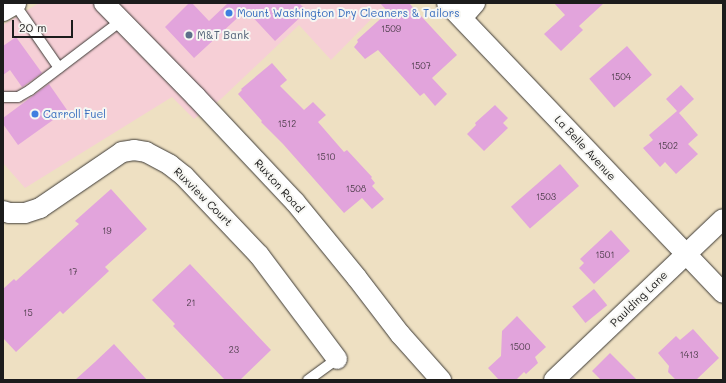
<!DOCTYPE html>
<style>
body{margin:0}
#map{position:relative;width:726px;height:383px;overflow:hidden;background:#eee0c2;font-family:Mali,sans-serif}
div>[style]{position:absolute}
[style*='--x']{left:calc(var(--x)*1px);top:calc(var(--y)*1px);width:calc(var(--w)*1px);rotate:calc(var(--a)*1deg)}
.built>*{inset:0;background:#f6cfd6}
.building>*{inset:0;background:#e2a4dc;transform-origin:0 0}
.roads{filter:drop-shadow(0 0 1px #3c3935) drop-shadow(0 0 1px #3c3935)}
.service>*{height:10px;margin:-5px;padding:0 5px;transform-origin:5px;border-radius:5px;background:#fff}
.minor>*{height:20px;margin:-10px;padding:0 10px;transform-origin:10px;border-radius:10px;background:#fff}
.secondary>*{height:22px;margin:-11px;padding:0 11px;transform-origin:11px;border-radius:11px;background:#fff}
.dots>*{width:11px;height:11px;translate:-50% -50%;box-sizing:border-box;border:2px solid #f6f6f2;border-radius:50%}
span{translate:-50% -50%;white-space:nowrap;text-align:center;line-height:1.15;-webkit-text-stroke:4px #f6f6f2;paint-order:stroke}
.number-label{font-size:9px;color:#4e3e4c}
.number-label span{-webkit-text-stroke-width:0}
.shop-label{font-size:11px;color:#366cbe}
.left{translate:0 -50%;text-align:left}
.service-label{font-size:11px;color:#4e5e75}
.street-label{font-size:11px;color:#1c1c1c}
.frame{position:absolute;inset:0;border:4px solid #1c1c1c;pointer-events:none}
.scale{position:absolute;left:12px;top:20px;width:61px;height:18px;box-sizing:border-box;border:2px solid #1c1c1c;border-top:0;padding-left:5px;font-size:12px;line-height:14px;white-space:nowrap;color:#1c1c1c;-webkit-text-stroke:3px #f6f6f2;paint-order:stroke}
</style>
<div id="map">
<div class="built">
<i style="clip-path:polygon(39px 3px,387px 3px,331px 60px,299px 25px,221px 99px,194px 119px,172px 97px,25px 188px,3px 163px,3px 25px)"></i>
</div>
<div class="building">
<i style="clip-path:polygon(189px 3px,192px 3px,209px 21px,228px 3px,299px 3px,307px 11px,275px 41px,246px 10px,194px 58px,165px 27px)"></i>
<i style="clip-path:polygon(380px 3px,409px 3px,457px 55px,432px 78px,447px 94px,435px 106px,424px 93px,420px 96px,378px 50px,365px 59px,354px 47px,358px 42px,357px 40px,388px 12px)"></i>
<i style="clip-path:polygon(554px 3px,604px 3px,579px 26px,583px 30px,561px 51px,544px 34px,565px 15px)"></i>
<i style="clip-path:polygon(16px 37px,42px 73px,22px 87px,10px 70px,3px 75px,3px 46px)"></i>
<i style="left:627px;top:46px;width:38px;height:50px;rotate:49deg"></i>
<i style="clip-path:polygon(272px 63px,287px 80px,280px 86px,304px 110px,313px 102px,326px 115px,318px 122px,344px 152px,347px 150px,372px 177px,371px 178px,375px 183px,372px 186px,384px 199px,372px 209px,362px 198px,344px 213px,283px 144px,261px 122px,262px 121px,238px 94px,242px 90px,241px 89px)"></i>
<i style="clip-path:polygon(49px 84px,67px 110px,18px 145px,3px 124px,3px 118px)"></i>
<i style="clip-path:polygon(681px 85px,694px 99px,679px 113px,698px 135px,688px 144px,698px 154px,676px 174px,665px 162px,660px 167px,643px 148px,653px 140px,649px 135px,677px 111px,666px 99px)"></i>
<i style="clip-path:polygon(495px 105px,508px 118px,503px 123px,508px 128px,484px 151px,467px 134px,476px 125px,475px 123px)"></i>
<i style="left:560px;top:164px;width:29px;height:65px;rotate:49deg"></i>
<i style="clip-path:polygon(111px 189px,147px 229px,105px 267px,109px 271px,63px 314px,60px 311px,16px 352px,3px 338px,3px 289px,14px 279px,16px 281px,79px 224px,75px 221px)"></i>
<i style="clip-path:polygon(611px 230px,630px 251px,594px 284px,579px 268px,584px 263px,580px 259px)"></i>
<i style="clip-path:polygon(190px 264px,271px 350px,240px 380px,225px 380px,173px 326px,175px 324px,152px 300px)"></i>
<i style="left:594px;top:289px;width:21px;height:28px;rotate:51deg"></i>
<i style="clip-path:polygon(517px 316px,546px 347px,535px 357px,538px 363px,526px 374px,524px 372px,516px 380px,499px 380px,488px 368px,501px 356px,502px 331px)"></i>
<i style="clip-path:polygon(693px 329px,719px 358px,696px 380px,675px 379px,668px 372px,669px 366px,658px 353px,676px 336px,680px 340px)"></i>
<i style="clip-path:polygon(114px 344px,147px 380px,75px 380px,95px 362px)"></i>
<i style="clip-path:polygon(610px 353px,637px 380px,601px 380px,592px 371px)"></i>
</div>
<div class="roads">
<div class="service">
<i style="--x:14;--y:3;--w:79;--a:55.3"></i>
<i style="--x:3;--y:97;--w:15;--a:0"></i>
<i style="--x:18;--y:97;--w:14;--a:-30"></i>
<i style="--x:30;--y:90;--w:114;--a:-37.2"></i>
<i style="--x:308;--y:380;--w:36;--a:-36"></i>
</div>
<div class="minor">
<i style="--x:104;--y:3;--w:132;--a:45.6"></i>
<i style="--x:196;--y:97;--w:144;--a:46.7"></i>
<i style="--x:295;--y:202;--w:98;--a:50.8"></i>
<i style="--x:357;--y:278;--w:71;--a:52.5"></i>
<i style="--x:400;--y:334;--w:62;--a:48.3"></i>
<i style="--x:447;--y:3;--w:400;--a:46.4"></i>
<i style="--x:462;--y:18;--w:20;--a:-49"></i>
<i style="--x:3;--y:211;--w:6;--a:18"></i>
<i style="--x:9;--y:213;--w:16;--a:0"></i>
<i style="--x:25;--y:213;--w:16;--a:-18"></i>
<i style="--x:40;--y:208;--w:99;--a:-34.3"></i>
<i style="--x:122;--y:152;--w:12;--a:-9"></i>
<i style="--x:134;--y:150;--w:12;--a:9"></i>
<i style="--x:146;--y:152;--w:27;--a:28"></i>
<i style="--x:170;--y:165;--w:18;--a:38"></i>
<i style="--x:184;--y:176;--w:109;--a:46.5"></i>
<i style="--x:259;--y:255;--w:130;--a:53.1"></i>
<i style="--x:554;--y:380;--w:233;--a:-43.6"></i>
</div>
<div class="secondary">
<i style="--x:3;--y:10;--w:14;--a:-30"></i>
</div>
</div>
<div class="dots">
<i style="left:229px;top:13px;background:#3f7fe0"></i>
<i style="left:189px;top:35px;background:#5c6f8a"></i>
<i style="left:35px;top:114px;background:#3f7fe0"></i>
</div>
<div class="number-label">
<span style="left:391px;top:29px">1509</span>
<span style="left:421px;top:66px">1507</span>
<span style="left:621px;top:77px">1504</span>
<span style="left:287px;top:124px">1512</span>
<span style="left:668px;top:146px">1502</span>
<span style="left:326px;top:157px">1510</span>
<span style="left:356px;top:189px">1508</span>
<span style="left:546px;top:197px">1503</span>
<span style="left:107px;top:231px">19</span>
<span style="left:605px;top:255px">1501</span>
<span style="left:73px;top:272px">17</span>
<span style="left:191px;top:303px">21</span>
<span style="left:28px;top:313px">15</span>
<span style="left:520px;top:347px">1500</span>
<span style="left:234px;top:350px">23</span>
<span style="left:689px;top:355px">1413</span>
</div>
<div class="shop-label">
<span class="left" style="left:237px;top:13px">Mount Washington Dry Cleaners &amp; Tailors</span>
<span class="left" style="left:43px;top:114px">Carroll Fuel</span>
</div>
<div class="service-label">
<span class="left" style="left:197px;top:35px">M&amp;T Bank</span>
</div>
<div class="street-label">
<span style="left:585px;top:148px;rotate:47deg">La Belle Avenue</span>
<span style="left:279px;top:186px;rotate:48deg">Ruxton Road</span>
<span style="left:203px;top:197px;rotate:45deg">Ruxview Court</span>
<span style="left:639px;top:299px;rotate:-44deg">Paulding Lane</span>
</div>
<div class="frame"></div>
<div class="scale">20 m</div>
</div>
